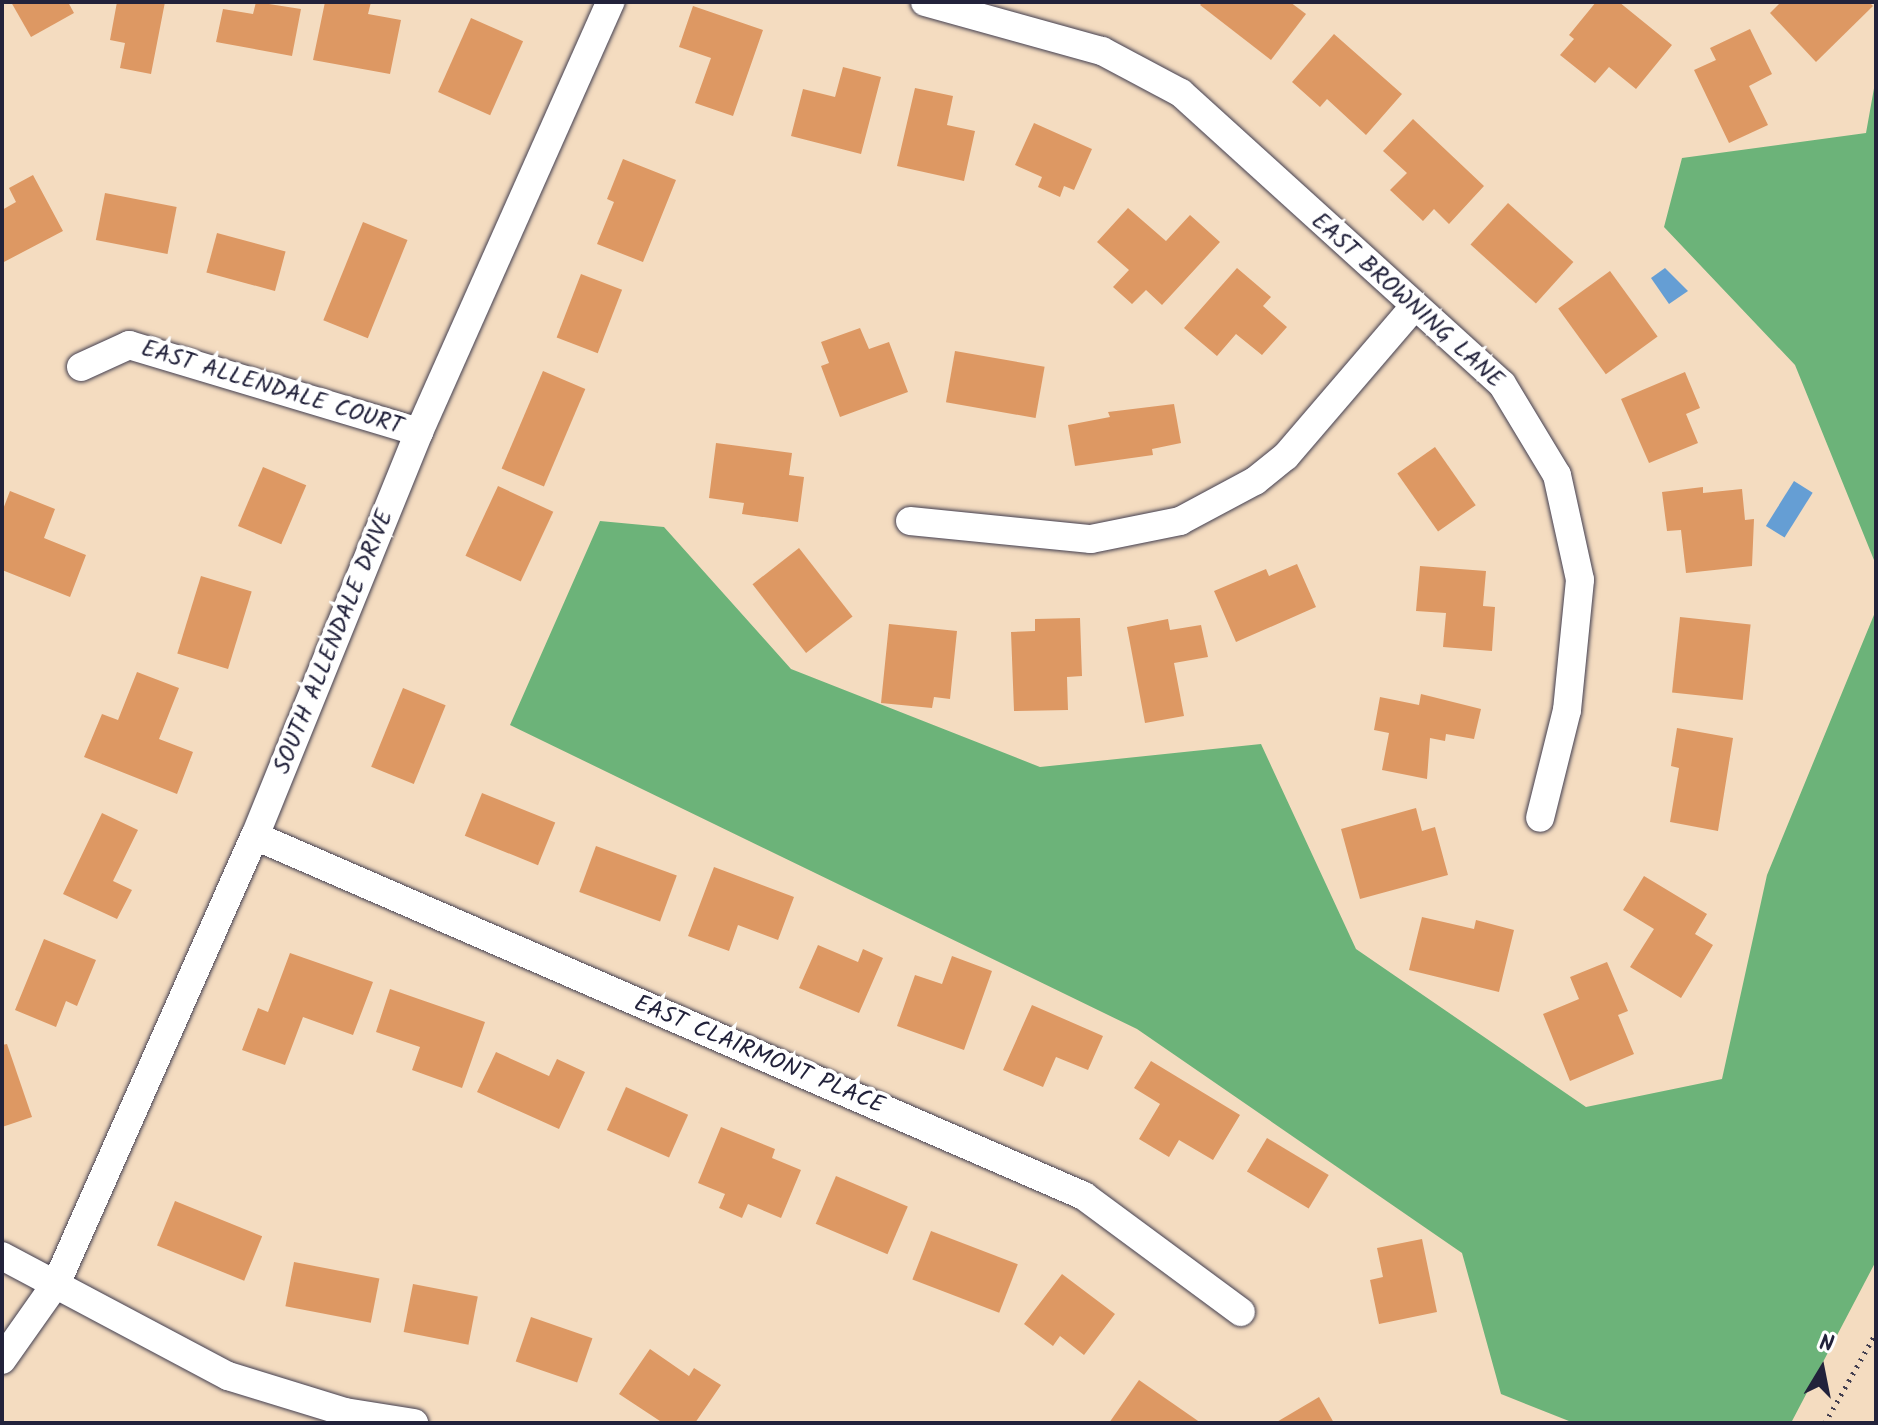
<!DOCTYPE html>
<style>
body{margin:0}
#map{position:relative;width:1878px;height:1425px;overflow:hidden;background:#f4dcc0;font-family:Kalam,sans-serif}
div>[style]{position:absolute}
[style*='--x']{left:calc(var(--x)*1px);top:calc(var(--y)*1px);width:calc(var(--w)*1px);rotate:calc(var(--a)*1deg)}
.forest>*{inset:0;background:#6cb379}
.water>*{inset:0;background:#659ed4;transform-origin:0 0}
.building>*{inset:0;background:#dd9863;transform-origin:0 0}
.path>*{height:5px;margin-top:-2.5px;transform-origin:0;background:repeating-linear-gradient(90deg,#423e4f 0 2px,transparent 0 8px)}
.roads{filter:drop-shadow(0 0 2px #423e4f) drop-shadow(0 0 2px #423e4f)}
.minor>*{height:28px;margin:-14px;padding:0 14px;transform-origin:14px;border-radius:14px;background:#fff}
span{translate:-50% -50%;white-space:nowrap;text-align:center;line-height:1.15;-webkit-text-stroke:8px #fff;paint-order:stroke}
.street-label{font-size:24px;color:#22223b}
.frame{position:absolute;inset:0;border:4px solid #22223b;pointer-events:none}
.north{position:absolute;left:1782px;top:1329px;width:80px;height:80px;-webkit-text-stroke:6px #fff;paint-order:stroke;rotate:10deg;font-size:22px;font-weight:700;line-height:32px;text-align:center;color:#22223b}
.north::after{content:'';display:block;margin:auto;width:28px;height:36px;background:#22223b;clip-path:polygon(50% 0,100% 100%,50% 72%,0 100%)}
</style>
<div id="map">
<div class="forest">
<i style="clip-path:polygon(1876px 77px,1876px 565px,1795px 365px,1664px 227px,1682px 158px,1866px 133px)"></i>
<i style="clip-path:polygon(600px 521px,664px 527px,791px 669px,1040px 767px,1261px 744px,1356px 949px,1586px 1107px,1722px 1079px,1767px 875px,1876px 610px,1876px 1261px,1791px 1423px,1574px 1423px,1501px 1394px,1462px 1253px,1137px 1029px,510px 725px)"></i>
</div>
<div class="water">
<i style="clip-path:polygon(1665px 268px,1688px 291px,1669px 304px,1651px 278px)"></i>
<i style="left:1794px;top:481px;width:22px;height:53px;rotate:32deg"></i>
</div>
<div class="building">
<i style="clip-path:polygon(11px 2px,68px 2px,74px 13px,31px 37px)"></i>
<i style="clip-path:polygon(117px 2px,165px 2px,151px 74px,120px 68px,125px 43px,110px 40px)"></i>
<i style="clip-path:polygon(256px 2px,301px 9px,292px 56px,216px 42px,223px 9px,253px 14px)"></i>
<i style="clip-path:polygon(325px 2px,371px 2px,368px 14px,401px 20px,390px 74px,313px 60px)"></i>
<i style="clip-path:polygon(1203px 2px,1290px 2px,1306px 14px,1271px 60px,1200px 5px)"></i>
<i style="clip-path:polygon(1596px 2px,1619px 2px,1672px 45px,1636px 89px,1609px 67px,1595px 83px,1560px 55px,1574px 39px,1569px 35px)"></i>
<i style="clip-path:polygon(1781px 2px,1869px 2px,1873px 6px,1816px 62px,1770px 13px)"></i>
<i style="clip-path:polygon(693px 6px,763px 30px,733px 116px,695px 103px,711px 58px,679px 47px)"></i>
<i style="left:471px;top:18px;width:57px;height:81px;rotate:24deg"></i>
<i style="clip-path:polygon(1750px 29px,1772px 74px,1749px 86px,1768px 125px,1729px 143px,1694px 70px,1716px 60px,1710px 48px)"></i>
<i style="clip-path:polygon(1334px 34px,1402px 94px,1366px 135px,1327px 99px,1320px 107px,1292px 82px)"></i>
<i style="clip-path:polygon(843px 67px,881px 77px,861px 154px,791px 136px,803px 89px,835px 97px)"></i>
<i style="clip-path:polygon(915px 88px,953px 96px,947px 125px,975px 131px,964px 181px,897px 166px)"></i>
<i style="clip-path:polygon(1413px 119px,1484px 186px,1449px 224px,1434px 209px,1423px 221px,1390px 190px,1407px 173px,1383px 151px)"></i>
<i style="clip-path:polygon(1034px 123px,1092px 149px,1074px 190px,1064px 186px,1060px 197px,1038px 187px,1042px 177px,1015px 165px)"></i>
<i style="clip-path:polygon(623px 159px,676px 180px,643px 262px,597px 244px,614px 202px,607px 199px)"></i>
<i style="clip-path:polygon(33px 175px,63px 231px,2px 263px,2px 210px,16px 202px,9px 188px)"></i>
<i style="left:105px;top:193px;width:73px;height:48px;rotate:11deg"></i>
<i style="left:1508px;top:203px;width:88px;height:56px;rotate:42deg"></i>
<i style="clip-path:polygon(1128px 208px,1166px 241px,1190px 215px,1220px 242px,1162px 305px,1146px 290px,1132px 304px,1113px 287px,1129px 270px,1097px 242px)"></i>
<i style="left:363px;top:222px;width:48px;height:106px;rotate:22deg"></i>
<i style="left:217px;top:233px;width:71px;height:41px;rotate:15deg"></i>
<i style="clip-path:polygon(1237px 268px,1271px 297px,1263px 306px,1287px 327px,1262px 355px,1236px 334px,1217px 356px,1184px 328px)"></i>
<i style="left:1610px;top:271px;width:81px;height:64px;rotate:54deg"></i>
<i style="left:581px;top:274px;width:44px;height:68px;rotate:21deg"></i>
<i style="clip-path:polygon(860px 328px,869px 349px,889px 342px,908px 392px,840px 417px,821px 366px,829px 363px,821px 342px)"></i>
<i style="left:955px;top:351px;width:91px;height:52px;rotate:10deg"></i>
<i style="left:543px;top:371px;width:46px;height:106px;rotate:23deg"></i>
<i style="clip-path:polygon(1685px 372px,1700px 408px,1686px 414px,1698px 443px,1649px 463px,1621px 399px)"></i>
<i style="clip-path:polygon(1174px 404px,1181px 443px,1152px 449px,1153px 455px,1075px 466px,1068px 425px,1110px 417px,1108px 412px)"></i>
<i style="clip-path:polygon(716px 443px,792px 453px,789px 475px,804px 477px,798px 522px,742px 514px,744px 503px,709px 498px)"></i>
<i style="left:1435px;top:447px;width:71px;height:46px;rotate:55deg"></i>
<i style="left:263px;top:467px;width:47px;height:64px;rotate:23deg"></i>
<i style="left:498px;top:486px;width:61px;height:77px;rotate:25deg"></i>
<i style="clip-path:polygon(1703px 487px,1703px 493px,1742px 489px,1745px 520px,1754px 519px,1752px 566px,1686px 573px,1681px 530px,1667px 531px,1662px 492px)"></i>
<i style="clip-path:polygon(10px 491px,55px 509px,44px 538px,86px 555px,70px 597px,2px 570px,2px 512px)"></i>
<i style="left:799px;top:548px;width:87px;height:59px;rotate:52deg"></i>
<i style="clip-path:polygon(1297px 564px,1316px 607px,1236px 642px,1214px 591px,1266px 569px,1269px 576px)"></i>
<i style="clip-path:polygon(1420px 566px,1486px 571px,1483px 606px,1495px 607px,1492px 651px,1443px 647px,1446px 613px,1416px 611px)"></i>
<i style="left:201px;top:576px;width:53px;height:81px;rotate:17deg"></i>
<i style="left:1680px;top:617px;width:71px;height:76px;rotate:6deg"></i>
<i style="clip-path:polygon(1080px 618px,1082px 676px,1067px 677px,1068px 710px,1014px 711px,1011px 632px,1035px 631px,1035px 619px)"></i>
<i style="clip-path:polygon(1168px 619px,1170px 630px,1201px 625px,1208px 657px,1174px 663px,1184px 716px,1145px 723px,1127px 627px)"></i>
<i style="clip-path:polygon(889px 624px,957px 631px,950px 699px,934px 697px,932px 708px,881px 703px)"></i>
<i style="clip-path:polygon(137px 672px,179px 688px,159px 739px,193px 752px,177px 794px,84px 757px,102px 714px,118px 720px)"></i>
<i style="left:403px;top:688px;width:46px;height:85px;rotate:22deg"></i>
<i style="clip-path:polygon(1421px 694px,1481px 709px,1474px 739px,1446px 734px,1445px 741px,1430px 738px,1427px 779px,1382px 770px,1389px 733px,1374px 730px,1380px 697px,1419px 705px)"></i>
<i style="clip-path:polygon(1677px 728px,1733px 738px,1718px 831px,1670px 822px,1679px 768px,1671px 766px)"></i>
<i style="left:482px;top:793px;width:79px;height:46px;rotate:22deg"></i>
<i style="clip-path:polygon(1416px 808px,1422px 831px,1435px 827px,1448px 875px,1360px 899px,1341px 829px)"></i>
<i style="clip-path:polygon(102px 813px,138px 830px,113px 881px,132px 890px,117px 919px,63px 894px)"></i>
<i style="left:596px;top:846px;width:86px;height:49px;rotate:20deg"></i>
<i style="clip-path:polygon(714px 867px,794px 897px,778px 940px,738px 925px,729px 951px,688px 936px)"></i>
<i style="clip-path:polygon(1644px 876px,1707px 914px,1695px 934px,1713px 945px,1681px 998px,1630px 967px,1654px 929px,1623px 910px)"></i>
<i style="clip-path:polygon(1422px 917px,1474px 929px,1476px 920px,1514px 930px,1499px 992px,1409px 970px)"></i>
<i style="clip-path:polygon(44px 939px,96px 960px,77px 1006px,66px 1001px,56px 1027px,15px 1010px)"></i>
<i style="clip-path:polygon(818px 945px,858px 962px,863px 949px,883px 958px,859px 1013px,799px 988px)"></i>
<i style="clip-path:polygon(290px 953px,373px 982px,353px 1035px,303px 1017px,285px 1065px,242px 1050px,258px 1008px,268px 1012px)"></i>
<i style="clip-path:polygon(952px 956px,992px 971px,964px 1050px,897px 1026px,915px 975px,942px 984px)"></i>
<i style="clip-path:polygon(1607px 962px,1628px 1011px,1618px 1015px,1634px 1054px,1570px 1081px,1543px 1014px,1579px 999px,1570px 977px)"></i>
<i style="clip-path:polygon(390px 989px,485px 1022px,462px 1088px,412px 1070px,420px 1047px,376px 1032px)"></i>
<i style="clip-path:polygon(1032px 1005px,1103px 1036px,1088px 1070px,1056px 1057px,1043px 1087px,1003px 1070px)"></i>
<i style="clip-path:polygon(7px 1044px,32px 1117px,2px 1127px,2px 1045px)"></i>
<i style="clip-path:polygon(496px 1052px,549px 1076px,557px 1059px,585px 1072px,559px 1129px,477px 1092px)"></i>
<i style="clip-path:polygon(1151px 1061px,1240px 1115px,1213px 1160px,1179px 1140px,1169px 1157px,1139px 1139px,1160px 1104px,1134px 1088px)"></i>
<i style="left:626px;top:1087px;width:68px;height:47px;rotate:24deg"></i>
<i style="clip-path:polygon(721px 1127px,775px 1149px,772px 1158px,801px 1170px,781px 1218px,748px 1204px,742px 1218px,719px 1208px,725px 1194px,698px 1183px)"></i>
<i style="left:1267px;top:1138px;width:72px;height:39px;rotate:31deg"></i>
<i style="left:836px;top:1176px;width:78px;height:52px;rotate:23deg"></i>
<i style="left:175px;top:1201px;width:94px;height:48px;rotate:22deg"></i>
<i style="left:931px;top:1231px;width:93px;height:52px;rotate:21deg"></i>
<i style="clip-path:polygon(1422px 1239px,1437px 1312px,1379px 1324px,1370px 1280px,1383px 1277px,1377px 1248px)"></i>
<i style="left:294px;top:1262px;width:87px;height:45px;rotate:11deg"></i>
<i style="clip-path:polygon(1062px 1274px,1115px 1314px,1084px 1355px,1060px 1336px,1053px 1346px,1024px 1324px)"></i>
<i style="left:413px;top:1284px;width:66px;height:49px;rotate:11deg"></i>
<i style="left:531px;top:1317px;width:65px;height:47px;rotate:19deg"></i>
<i style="clip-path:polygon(650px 1349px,689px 1376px,694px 1368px,721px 1385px,695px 1423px,663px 1423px,619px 1394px)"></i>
<i style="clip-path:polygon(1139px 1380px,1201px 1423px,1109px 1423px)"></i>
<i style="clip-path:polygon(1319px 1397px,1334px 1423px,1275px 1423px)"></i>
</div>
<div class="path">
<i style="--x:1825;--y:1423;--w:103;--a:-60.5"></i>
</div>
<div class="roads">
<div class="minor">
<i style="--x:925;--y:2;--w:184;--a:15.5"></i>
<i style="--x:1102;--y:51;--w:89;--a:28"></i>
<i style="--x:1181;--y:93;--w:433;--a:42.2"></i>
<i style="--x:1502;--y:384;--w:106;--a:58.9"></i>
<i style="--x:1557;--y:475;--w:107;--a:77.6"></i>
<i style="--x:1580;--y:580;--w:131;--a:95.7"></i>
<i style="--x:1567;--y:710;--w:111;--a:104"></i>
<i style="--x:81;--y:367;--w:53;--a:-24.6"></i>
<i style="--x:129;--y:345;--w:303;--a:16.7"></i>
<i style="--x:910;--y:521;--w:182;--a:5.7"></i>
<i style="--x:1091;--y:539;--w:91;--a:-11.4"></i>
<i style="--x:1180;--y:521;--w:85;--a:-28.1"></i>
<i style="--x:1255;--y:481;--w:40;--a:-39"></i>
<i style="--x:1286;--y:456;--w:195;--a:-49.4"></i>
<i style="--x:255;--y:836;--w:904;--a:23.47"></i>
<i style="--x:1084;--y:1196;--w:195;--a:36.5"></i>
<i style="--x:2;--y:1256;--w:256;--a:28"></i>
<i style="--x:228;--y:1376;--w:122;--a:17.1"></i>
<i style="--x:345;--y:1412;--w:70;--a:9.1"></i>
<i style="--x:2;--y:1360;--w:95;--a:-54.8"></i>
<i style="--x:57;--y:1282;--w:488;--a:-66.1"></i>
<i style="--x:255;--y:836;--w:436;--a:-67.9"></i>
<i style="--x:419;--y:432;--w:471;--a:-66"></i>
</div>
</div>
<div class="street-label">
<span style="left:1407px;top:301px;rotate:42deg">EAST BROWNING LANE</span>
<span style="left:272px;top:388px;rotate:17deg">EAST ALLENDALE COURT</span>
<span style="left:334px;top:642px;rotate:-68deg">SOUTH ALLENDALE DRIVE</span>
<span style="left:759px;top:1055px;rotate:23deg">EAST CLAIRMONT PLACE</span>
</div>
<div class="frame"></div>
<div class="north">N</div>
</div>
